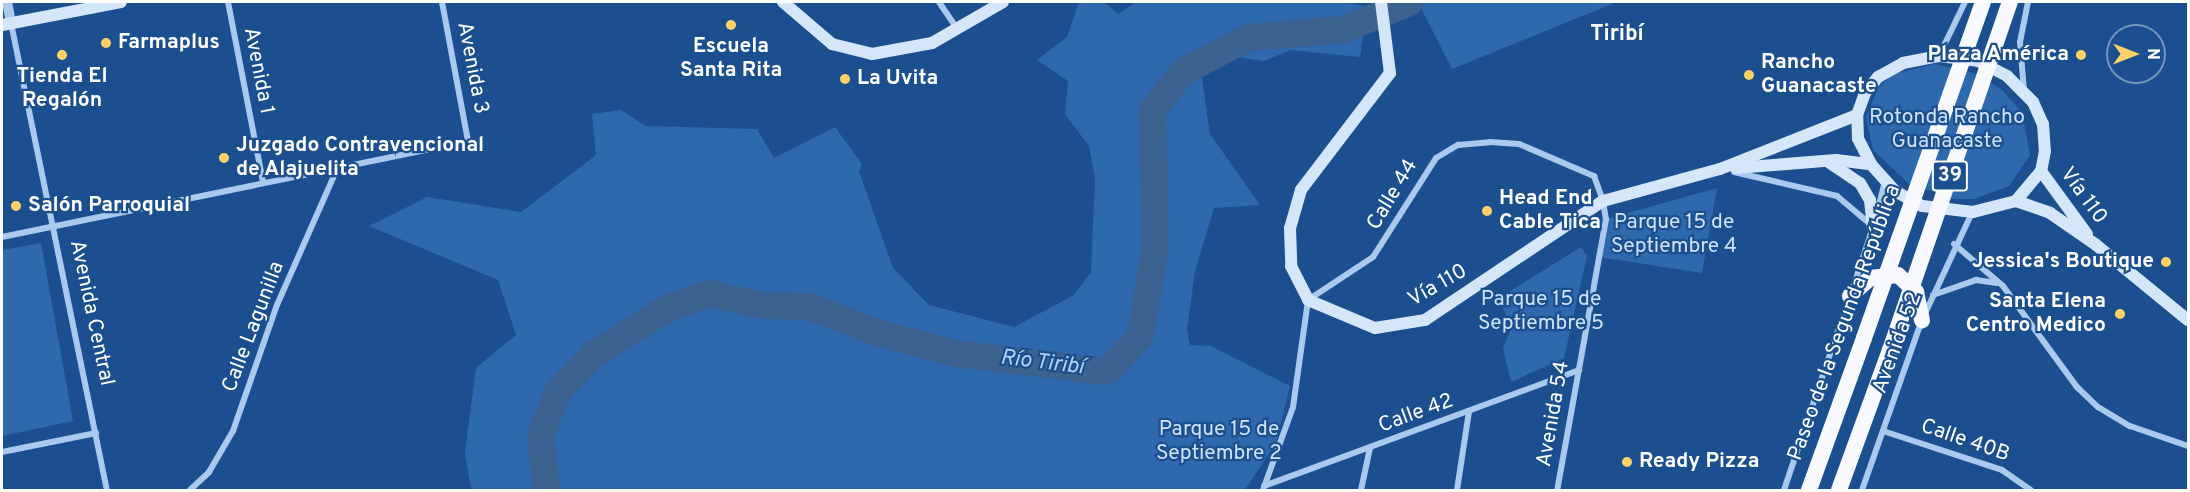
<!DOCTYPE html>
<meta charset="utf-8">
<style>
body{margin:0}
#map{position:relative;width:2190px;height:492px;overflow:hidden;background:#1b4f8f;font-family:Overpass,sans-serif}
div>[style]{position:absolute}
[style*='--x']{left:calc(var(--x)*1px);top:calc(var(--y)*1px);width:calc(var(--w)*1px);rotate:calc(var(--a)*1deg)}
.green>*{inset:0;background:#2e69ad}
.river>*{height:27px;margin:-13.5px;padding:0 13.5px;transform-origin:13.5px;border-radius:13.5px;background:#3c6290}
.minor>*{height:6px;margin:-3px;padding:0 3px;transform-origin:3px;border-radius:3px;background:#a9c9ee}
.tertiary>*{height:10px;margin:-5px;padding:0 5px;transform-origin:5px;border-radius:5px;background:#a9c9ee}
.secondary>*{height:12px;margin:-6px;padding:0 6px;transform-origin:6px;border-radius:6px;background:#d6e6fa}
.trunk>*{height:16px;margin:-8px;padding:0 8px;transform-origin:8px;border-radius:8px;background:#f8faff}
.trunk-bridge>*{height:16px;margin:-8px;padding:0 8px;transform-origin:8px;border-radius:8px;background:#f8faff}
.dots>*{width:16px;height:16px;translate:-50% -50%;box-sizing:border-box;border:3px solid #1b4f8f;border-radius:50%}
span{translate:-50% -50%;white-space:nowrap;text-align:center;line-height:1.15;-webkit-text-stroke:4.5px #1b4f8f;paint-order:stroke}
.shield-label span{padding:2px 4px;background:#1b4f8f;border:2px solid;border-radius:4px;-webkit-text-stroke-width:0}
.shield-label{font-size:20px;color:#fff;font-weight:700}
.poi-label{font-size:21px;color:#fff;font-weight:700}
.left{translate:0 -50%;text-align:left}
.right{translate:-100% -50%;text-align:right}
.street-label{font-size:21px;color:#fff}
.park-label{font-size:21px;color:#cfe3fa}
.neighbourhood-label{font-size:22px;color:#fff;font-weight:700}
.water-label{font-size:22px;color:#b5d3f5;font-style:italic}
.frame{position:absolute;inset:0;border:3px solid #fff;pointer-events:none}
.north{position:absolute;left:2106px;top:24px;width:60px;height:60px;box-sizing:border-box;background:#1b4f8f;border:2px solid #7695bc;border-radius:50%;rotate:90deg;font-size:16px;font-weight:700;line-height:24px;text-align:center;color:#fff}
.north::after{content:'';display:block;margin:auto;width:21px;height:27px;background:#ffd166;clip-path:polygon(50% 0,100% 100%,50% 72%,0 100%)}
</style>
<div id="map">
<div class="green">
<i style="clip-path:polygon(1079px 2px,1104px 2px,1118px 14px,1136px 2px,1344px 2px,1367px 7px,1360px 57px,1291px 50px,1264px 61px,1229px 56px,1201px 72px,1210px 134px,1260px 205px,1214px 208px,1195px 271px,1187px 330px,1190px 345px,1211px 346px,1290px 386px,1276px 443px,1245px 490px,471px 490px,465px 452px,476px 368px,516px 335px,498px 280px,369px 226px,427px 197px,521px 212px,596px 155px,592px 114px,621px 110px,646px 126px,757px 129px,774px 158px,835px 127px,862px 164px,859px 171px,893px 268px,929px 305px,1014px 327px,1074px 295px,1091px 272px,1095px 178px,1089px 146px,1065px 114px,1068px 81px,1037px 60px,1067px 37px)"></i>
<i style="clip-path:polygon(1418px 2px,1617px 2px,1452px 69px)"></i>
<i style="clip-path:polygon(1934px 64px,1974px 73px,2001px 89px,2022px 112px,2030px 155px,2009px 186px,1974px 199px,1954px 199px,1908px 183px,1873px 150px,1866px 117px,1878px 88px,1893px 74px)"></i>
<i style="clip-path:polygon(1717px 188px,1702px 273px,1599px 257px,1606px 219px)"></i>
<i style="clip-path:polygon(41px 243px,73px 421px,2px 436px,2px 250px)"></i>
<i style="clip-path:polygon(1581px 247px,1587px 256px,1564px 358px,1511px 382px,1503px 348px,1511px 328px,1499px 298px)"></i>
</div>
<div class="river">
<i style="--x:546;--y:490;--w:55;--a:-96.2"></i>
<i style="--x:540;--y:435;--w:48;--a:-68.2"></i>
<i style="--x:558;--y:390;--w:50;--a:-45.8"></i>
<i style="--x:593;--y:354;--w:87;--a:-31.9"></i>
<i style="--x:667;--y:308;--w:44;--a:-20.1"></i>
<i style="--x:708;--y:293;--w:56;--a:12.3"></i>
<i style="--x:763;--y:305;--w:46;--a:1.2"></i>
<i style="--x:809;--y:306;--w:72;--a:21.2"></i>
<i style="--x:876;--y:332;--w:82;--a:14.9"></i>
<i style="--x:955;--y:353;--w:153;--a:6.8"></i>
<i style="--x:1107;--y:371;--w:49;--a:-47.5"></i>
<i style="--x:1140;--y:335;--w:90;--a:-80.4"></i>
<i style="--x:1155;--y:246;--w:136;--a:-91.3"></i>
<i style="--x:1152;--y:110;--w:50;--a:-51.5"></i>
<i style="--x:1183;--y:71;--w:73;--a:-27.6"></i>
<i style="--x:1248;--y:37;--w:95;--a:-4.8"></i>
<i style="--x:1343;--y:29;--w:71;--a:-22.2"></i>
</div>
<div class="minor">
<i style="--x:228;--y:2;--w:183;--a:79"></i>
<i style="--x:939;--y:2;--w:34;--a:56"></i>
<i style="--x:11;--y:23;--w:477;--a:78.4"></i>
<i style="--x:1939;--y:56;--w:60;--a:-64.3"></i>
<i style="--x:2024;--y:91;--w:49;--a:-94.7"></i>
<i style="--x:2020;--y:42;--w:41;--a:-78.7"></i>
<i style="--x:1734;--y:172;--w:106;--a:13.1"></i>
<i style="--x:1837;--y:196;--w:42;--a:40.2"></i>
<i style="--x:1876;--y:217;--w:36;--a:-76"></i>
<i style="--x:2;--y:237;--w:476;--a:-11.6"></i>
<i style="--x:468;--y:141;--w:141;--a:-100.6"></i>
<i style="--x:1954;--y:244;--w:65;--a:40.6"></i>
<i style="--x:2003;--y:286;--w:125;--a:53.8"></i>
<i style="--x:2077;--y:387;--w:29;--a:44"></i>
<i style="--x:2098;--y:407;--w:37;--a:31"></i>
<i style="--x:2130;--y:426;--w:61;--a:19"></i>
<i style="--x:1854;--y:285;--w:61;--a:-71.9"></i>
<i style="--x:1933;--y:295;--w:46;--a:-19.2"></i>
<i style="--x:1976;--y:280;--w:21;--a:8"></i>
<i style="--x:1883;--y:431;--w:125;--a:18.1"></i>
<i style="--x:2002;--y:470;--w:35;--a:35"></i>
<i style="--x:2;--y:452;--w:96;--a:-11.4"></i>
<i style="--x:1264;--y:486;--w:336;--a:-20.2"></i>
<i style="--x:190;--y:490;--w:26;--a:-43"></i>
<i style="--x:209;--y:472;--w:48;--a:-59.7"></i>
<i style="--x:233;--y:431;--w:133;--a:-70.8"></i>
<i style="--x:277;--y:305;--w:151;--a:-66.2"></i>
<i style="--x:1263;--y:490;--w:88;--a:-70.1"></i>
<i style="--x:1293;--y:407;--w:108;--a:-82"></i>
<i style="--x:1308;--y:300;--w:78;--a:-33.5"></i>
<i style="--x:1373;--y:257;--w:117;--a:-57.5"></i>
<i style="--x:1436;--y:158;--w:26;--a:-31"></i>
<i style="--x:1458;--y:145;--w:32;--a:-5"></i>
<i style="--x:1490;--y:142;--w:29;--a:4"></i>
<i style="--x:1519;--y:144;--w:82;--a:23.1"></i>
<i style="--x:1594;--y:176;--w:27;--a:70"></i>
<i style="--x:1603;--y:201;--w:18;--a:81"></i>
<i style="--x:1606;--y:219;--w:275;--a:100.2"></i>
<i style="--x:1361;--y:490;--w:43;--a:-77.9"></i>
<i style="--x:1457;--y:490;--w:79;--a:-81.3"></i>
<i style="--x:1784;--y:490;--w:203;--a:-71.3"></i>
<i style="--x:1862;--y:490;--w:180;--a:-70.6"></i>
<i style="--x:1922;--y:320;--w:118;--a:-65"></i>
</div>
<div class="tertiary">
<i style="--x:7;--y:2;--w:21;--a:79"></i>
</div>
<div class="secondary">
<i style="--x:783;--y:2;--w:65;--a:40.6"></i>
<i style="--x:832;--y:44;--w:41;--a:14"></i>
<i style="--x:872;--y:54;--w:61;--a:-10.4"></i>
<i style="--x:932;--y:43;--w:82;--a:-30"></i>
<i style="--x:1381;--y:2;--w:72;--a:82.8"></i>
<i style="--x:1390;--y:73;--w:147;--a:127.3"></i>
<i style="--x:1301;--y:190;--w:40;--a:106"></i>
<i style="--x:1290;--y:228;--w:38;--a:88"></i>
<i style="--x:1291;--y:266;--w:38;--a:63"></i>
<i style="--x:1308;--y:300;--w:73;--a:22.7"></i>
<i style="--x:1375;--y:328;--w:51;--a:-9.1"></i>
<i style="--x:1425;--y:320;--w:214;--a:-33.8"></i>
<i style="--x:1603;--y:201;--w:121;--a:-15.3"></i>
<i style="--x:1720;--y:169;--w:147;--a:-21.5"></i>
<i style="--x:2;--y:25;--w:121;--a:-10.9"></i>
<i style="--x:1939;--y:56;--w:39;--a:7"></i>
<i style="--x:1978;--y:61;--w:33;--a:27"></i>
<i style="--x:2007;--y:76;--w:37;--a:45"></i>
<i style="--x:2033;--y:102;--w:24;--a:66"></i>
<i style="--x:2043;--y:124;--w:27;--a:86"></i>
<i style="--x:2045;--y:151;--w:20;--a:101"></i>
<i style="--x:2041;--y:171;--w:39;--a:130"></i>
<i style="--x:2016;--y:201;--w:44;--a:165.7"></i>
<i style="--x:1973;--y:212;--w:51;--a:-173.3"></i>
<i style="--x:1922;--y:206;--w:31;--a:-151"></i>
<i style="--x:1895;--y:191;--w:36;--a:-132"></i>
<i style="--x:1871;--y:164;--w:29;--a:-117"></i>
<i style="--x:1858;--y:138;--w:23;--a:-92"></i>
<i style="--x:1857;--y:115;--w:23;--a:-70"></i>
<i style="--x:1865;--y:93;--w:21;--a:-51"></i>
<i style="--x:1878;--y:77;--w:29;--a:-29"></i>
<i style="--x:1903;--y:63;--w:37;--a:-11"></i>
<i style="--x:1830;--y:163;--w:36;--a:34"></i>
<i style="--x:1860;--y:183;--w:20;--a:60"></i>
<i style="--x:1870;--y:200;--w:28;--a:84"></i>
<i style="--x:1736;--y:168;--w:100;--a:-4.6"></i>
<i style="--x:1836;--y:160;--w:35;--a:7"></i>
<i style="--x:2041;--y:171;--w:78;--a:53.9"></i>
<i style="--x:2016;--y:201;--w:36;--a:19"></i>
<i style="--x:2050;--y:213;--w:55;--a:34.6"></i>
<i style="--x:2095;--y:244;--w:120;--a:39.3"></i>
</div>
<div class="trunk">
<i style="--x:1850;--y:296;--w:27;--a:-42"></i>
<i style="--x:1870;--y:278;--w:28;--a:-6"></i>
<i style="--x:1898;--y:275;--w:25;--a:43"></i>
<i style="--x:1916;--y:292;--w:29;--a:78"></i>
<i style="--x:1809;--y:490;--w:162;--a:-70.1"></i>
<i style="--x:1839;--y:490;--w:149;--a:-70"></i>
</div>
<div class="trunk-bridge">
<i style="--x:1864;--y:338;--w:356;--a:-70.5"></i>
<i style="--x:1890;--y:350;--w:368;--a:-71"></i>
</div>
<div class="dots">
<i style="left:731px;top:25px;background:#ffd166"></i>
<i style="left:106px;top:43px;background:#ffd166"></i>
<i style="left:62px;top:55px;background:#ffd166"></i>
<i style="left:2081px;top:55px;background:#ffd166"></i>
<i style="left:1749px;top:75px;background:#ffd166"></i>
<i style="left:845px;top:79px;background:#ffd166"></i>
<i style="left:224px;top:158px;background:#ffd166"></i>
<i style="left:16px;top:206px;background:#ffd166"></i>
<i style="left:1487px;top:211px;background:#ffd166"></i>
<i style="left:2166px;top:262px;background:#ffd166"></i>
<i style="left:2120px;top:314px;background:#ffd166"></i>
<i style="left:1627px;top:462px;background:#ffd166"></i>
</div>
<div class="shield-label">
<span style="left:1950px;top:176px">39</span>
</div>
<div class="poi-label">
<span class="left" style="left:118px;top:43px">Farmaplus</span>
<span style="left:731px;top:59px">Escuela<br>Santa Rita</span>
<span class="right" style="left:2069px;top:55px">Plaza América</span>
<span class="left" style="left:1761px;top:75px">Rancho<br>Guanacaste</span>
<span style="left:62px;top:89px">Tienda El<br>Regalón</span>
<span class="left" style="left:857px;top:79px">La Uvita</span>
<span class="left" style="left:236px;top:158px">Juzgado Contravencional<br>de Alajuelita</span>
<span class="left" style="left:1499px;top:211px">Head End<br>Cable Tica</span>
<span class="left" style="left:28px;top:206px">Salón Parroquial</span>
<span class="right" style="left:2154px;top:262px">Jessica's Boutique</span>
<span class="right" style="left:2106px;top:314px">Santa Elena<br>Centro Medico</span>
<span class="left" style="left:1639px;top:462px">Ready Pizza</span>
</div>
<div class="street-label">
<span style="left:472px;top:68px;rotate:79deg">Avenida 3</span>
<span style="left:258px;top:71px;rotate:79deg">Avenida 1</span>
<span style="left:1393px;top:195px;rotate:-59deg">Calle 44</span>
<span style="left:2083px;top:196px;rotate:54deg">Vía 110</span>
<span style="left:1438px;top:286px;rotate:-30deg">Vía 110</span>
<span style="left:91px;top:313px;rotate:78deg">Avenida Central</span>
<span style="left:1845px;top:323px;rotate:-70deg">Paseo de la Segunda República</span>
<span style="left:254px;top:327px;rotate:-69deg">Calle Lagunilla</span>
<span style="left:1898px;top:343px;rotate:-70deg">Avenida 52</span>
<span style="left:1416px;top:414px;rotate:-20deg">Calle 42</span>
<span style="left:1554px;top:414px;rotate:-80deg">Avenida 54</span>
<span style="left:1965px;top:441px;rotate:19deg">Calle 40B</span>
</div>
<div class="park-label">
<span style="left:1947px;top:130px">Rotonda Rancho<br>Guanacaste</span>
<span style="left:1674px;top:235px">Parque 15 de<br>Septiembre 4</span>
<span style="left:1541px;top:312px">Parque 15 de<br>Septiembre 5</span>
<span style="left:1219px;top:442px">Parque 15 de<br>Septiembre 2</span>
</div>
<div class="neighbourhood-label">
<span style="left:1617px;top:35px">Tiribí</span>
</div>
<div class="water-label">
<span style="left:1042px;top:363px;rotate:7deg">Río Tiribí</span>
</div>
<div class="frame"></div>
<div class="north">N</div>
</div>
